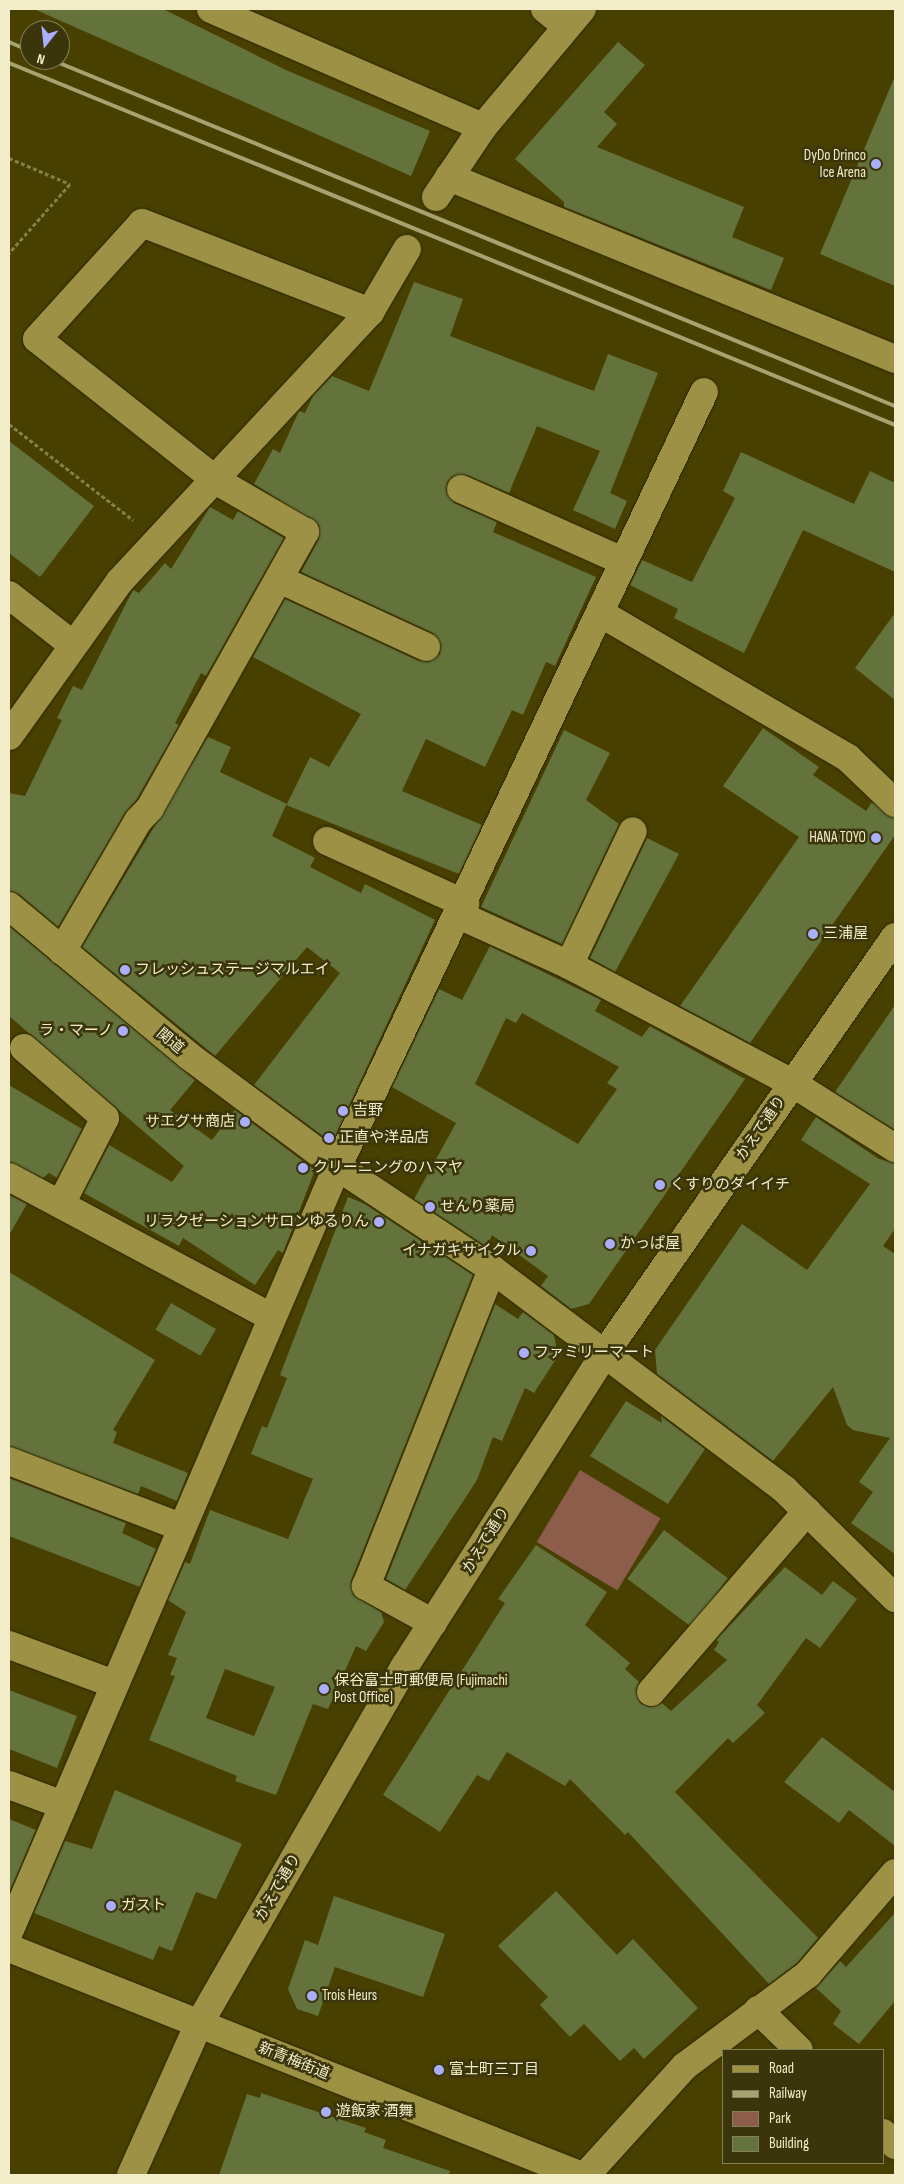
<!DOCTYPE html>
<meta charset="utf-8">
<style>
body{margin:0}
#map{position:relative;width:904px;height:2184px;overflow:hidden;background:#484000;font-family:"Sofia Sans Condensed","Noto Sans JP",sans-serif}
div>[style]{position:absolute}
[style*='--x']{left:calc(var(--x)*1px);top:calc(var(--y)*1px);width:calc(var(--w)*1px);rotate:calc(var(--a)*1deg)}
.green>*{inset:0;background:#8c5d4b;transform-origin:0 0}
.building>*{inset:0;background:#64723c;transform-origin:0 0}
.path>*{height:3px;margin-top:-1.5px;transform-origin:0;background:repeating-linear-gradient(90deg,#857e47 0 4px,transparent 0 6.5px)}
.roads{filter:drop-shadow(0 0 1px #2c2600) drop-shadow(0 0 1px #2c2600)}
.minor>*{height:28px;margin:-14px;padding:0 14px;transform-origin:14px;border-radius:14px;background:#9c9145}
.major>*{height:28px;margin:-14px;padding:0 14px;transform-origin:14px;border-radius:14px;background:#9d9243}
.rail>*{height:4px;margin:-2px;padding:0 2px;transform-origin:2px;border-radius:2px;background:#a8a271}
.dots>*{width:14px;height:14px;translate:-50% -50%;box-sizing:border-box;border:2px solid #3b350c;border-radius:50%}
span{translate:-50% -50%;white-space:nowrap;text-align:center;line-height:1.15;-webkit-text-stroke:5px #3b350c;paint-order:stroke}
.poi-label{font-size:15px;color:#f2edc8}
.right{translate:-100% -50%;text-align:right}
.left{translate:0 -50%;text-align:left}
.street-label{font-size:15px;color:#f2edc8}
.frame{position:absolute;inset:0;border:10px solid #f2edc8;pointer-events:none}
.legend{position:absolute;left:722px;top:2049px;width:162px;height:115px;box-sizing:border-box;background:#3b350c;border:1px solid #847f57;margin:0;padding:6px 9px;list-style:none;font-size:15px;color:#f2edc8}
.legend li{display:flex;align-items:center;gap:10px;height:25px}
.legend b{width:25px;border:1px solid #847f57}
.north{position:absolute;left:20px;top:20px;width:50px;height:50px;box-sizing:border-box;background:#3b350c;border:1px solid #847f57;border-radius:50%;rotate:196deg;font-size:14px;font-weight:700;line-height:20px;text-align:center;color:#f2edc8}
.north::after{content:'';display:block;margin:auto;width:18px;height:22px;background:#abaffb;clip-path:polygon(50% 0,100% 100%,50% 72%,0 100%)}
</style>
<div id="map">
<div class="green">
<i style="left:580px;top:1470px;width:94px;height:84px;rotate:31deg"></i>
</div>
<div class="building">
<i style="clip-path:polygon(34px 9px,163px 9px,286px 70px,430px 131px,411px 176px)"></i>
<i style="clip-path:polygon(618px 42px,645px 65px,604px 112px,617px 124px,597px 147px,744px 207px,732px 237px,784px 258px,771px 290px,564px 207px,564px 202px,515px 159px)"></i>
<i style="clip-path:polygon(895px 76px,895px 286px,820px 254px)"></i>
<i style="clip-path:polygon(414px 282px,463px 299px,450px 336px,594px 391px,608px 354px,658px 373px,610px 493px,627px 501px,615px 529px,573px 510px,600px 451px,537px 426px,509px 493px,467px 475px,452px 476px,447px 483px,446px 491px,454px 503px,497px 522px,493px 532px,596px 577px,555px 666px,546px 662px,523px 715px,512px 710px,485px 767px,426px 739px,402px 791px,482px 825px,459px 874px,286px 805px,272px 836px,315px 858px,310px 867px,361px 893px,365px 884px,435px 920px,332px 1143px,254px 1085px,340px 973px,307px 947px,215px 1056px,82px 947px,208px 737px,231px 747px,220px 772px,287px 804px,310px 757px,329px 767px,361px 714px,253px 657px,285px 599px,419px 661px,428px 662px,440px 654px,441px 645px,433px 633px,301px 572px,319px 539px,319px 525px,254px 484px,273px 449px,280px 453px,299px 411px,305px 413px,313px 396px,332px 376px,369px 391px)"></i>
<i style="clip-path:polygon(9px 441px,94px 506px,40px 577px,9px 553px)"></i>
<i style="clip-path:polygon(741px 452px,854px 504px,870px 471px,895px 483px,895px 572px,803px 530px,744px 653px,674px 618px,678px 609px,630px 585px,642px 560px,692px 582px,735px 498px,723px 491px)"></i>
<i style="clip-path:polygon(210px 507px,233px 520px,238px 511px,284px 538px,206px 676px,201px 673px,175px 723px,179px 725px,137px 799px,125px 813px,58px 927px,19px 894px,9px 891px,9px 793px,25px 796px,62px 720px,57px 718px,73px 686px,82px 690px,133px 590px,139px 593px,165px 563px,171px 569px)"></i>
<i style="clip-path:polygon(895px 613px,895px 700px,855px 668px)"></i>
<i style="clip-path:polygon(763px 728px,819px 767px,813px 775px,866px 811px,872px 802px,895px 818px,895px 835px,750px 1043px,680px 1006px,799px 837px,723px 786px)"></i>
<i style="clip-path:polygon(564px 730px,610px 753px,586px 800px,619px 824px,562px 944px,481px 907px)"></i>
<i style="clip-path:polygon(647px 838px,679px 854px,615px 972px,590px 958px)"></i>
<i style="clip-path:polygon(9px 926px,195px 1080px,170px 1110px,212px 1140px,235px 1110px,315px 1170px,283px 1253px,278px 1250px,255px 1285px,183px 1238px,179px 1246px,84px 1193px,109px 1145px,172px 1182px,184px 1166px,9px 1016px)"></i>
<i style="clip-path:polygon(evenodd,490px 946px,601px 1000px,595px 1011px,642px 1037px,650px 1026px,745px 1079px,589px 1304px,571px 1309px,541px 1286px,548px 1276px,492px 1235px,487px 1247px,414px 1199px,456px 1123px,392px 1087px,439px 989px,462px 1000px,490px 946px,522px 1013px,619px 1067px,607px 1083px,617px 1089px,578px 1144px,475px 1084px,506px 1018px,516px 1023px,522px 1013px)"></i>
<i style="clip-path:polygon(895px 1005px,895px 1130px,835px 1092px)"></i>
<i style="clip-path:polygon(9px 1085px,82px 1129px,57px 1178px,49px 1173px,43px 1178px,9px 1161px)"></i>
<i style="clip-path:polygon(816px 1117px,879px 1159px,895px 1163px,895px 1229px,883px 1246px,895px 1254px,895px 1554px,851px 1523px,873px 1492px,859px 1482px,890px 1438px,853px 1430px,847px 1425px,833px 1387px,773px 1461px,657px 1374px,655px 1350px,742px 1224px,807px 1270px,870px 1184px,801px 1140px)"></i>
<i style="clip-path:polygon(9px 1195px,27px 1204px,9px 1235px)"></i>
<i style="clip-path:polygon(evenodd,348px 1197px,365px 1204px,473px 1275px,351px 1581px,353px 1595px,381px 1612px,384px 1622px,366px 1651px,356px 1646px,328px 1709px,313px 1704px,276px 1795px,235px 1781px,237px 1776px,149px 1740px,175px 1676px,170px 1675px,177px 1658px,168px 1655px,186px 1612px,168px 1600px,185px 1562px,190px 1564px,210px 1510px,288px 1539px,313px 1479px,251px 1454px,262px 1426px,267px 1428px,287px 1378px,280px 1375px,348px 1197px,225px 1669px,275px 1687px,254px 1736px,206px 1718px,225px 1669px)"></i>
<i style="clip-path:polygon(9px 1272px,155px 1360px,113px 1430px,117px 1432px,113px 1443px,188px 1473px,177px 1501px,141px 1486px,138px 1494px,9px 1446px)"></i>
<i style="left:171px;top:1303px;width:52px;height:31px;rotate:30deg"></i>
<i style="clip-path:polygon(495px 1304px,518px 1319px,523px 1312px,554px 1335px,558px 1356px,534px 1393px,525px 1388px,502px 1441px,493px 1437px,477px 1480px,405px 1590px,386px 1579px)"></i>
<i style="clip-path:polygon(626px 1401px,662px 1423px,661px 1416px,705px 1449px,668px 1504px,590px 1456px)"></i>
<i style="clip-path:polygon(9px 1478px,126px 1523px,122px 1533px,156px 1549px,140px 1587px,9px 1536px)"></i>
<i style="left:664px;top:1530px;width:80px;height:61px;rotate:37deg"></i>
<i style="clip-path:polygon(536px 1545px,607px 1592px,585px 1625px,630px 1663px,625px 1669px,639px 1682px,636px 1690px,640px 1703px,649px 1707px,662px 1703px,671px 1711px,727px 1660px,714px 1650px,719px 1642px,716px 1640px,785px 1567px,822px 1595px,833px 1581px,857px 1599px,820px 1648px,806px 1638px,757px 1705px,765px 1713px,733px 1743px,728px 1738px,675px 1792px,818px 1938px,797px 1963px,769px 1984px,628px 1832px,625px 1835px,570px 1779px,565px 1786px,507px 1752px,489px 1781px,477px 1775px,440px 1832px,383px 1795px,505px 1603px,498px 1599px)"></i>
<i style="clip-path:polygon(9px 1690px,77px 1716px,57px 1768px,9px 1749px)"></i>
<i style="clip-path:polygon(822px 1737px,895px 1792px,895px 1846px,849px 1810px,839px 1823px,784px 1782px)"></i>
<i style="clip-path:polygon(115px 1790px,242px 1844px,216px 1899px,196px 1892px,172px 1951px,159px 1946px,153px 1960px,34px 1913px,65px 1841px,92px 1849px)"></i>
<i style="clip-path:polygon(9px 1819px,36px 1830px,9px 1893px)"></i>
<i style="clip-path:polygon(556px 1891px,617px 1955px,633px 1939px,698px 2008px,644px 2059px,634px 2048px,620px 2061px,584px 2024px,570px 2037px,540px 2005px,548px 1997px,498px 1946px)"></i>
<i style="clip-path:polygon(334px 1896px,445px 1934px,423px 1997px,335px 1967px,318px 2016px,297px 2009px,288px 1989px,305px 1940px,318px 1945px)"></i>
<i style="clip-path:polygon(895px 1913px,895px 2001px,859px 2044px,833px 2024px,841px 2011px,816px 1988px,840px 1961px,846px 1967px)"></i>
<i style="clip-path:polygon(261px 2093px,366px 2128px,364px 2132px,386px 2140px,383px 2148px,450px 2171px,449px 2175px,219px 2175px,247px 2094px,260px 2098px)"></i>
</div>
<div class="path">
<i style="--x:9;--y:158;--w:66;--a:23.1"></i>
<i style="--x:70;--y:184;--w:92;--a:131.5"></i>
<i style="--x:9;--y:424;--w:157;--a:37.7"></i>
</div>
<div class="roads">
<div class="minor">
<i style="--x:211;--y:9;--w:296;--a:23.5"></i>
<i style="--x:545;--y:9;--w:26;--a:39"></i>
<i style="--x:449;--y:177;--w:482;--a:22.2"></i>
<i style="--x:436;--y:197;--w:84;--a:-56.1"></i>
<i style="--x:483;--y:127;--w:154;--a:-50"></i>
<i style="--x:461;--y:489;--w:177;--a:24"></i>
<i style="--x:279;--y:579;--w:162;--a:24.8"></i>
<i style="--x:9;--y:595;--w:81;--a:38"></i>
<i style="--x:600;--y:613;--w:287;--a:30.3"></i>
<i style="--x:848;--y:758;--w:65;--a:43.8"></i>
<i style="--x:9;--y:736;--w:191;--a:-54.4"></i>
<i style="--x:120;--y:581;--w:367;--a:-47.1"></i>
<i style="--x:370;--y:312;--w:73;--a:-59.6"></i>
<i style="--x:327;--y:841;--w:152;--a:24.5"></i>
<i style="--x:9;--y:906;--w:234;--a:39.8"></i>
<i style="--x:189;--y:1056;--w:186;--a:36.7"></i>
<i style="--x:338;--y:1167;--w:185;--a:33.5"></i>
<i style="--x:492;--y:1269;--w:366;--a:37"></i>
<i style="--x:784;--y:1489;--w:156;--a:44.5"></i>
<i style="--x:459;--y:915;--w:121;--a:24.4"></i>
<i style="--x:569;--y:965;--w:252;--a:27.9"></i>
<i style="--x:792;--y:1083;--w:122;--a:32.3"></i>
<i style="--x:62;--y:951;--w:151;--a:-59.7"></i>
<i style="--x:138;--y:821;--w:18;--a:-47"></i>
<i style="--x:150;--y:808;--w:317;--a:-60.7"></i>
<i style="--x:305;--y:532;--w:102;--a:-149.9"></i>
<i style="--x:217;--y:481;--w:229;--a:-141.7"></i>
<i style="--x:37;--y:339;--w:156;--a:-47.8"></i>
<i style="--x:142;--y:223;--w:245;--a:21.3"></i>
<i style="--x:569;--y:965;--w:148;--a:-64.5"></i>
<i style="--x:24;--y:1048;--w:107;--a:40.8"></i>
<i style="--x:105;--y:1118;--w:97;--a:117.1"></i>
<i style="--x:9;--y:1177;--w:297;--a:28.1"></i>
<i style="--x:9;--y:1461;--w:184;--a:21"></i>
<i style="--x:433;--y:1623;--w:77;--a:-151.1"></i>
<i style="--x:366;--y:1586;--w:341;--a:-68.3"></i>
<i style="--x:9;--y:1645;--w:112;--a:20.4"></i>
<i style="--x:651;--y:1692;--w:239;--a:-49.2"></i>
<i style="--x:9;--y:1785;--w:58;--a:20.3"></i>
<i style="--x:9;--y:1932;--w:825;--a:-66.79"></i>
<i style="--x:334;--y:1174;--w:865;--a:-64.68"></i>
<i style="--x:758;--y:2010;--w:57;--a:44.3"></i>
<i style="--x:883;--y:2133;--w:17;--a:45"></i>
<i style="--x:131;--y:2175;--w:166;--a:-65.8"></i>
<i style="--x:199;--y:2024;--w:413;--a:-60.1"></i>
<i style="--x:405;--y:1666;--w:371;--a:-57.4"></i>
<i style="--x:605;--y:1353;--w:507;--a:-55.12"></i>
<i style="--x:586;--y:2175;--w:147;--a:-47.8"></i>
<i style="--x:685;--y:2066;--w:154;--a:-36.8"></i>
<i style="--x:808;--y:1974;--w:133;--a:-49.3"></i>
</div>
<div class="major">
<i style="--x:9;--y:1948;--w:614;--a:21.71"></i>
</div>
</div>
<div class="rail">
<i style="--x:9;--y:42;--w:23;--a:23"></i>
<i style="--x:52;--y:60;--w:911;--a:22.32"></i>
<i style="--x:9;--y:63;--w:957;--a:22.22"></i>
</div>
<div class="dots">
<i style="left:876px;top:164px;background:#abaffb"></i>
<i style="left:876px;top:838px;background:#abaffb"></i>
<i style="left:813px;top:934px;background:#abaffb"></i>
<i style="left:125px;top:970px;background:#abaffb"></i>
<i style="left:123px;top:1031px;background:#abaffb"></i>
<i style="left:343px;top:1111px;background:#abaffb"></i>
<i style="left:245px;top:1122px;background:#abaffb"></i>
<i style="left:329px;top:1138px;background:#abaffb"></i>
<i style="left:303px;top:1168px;background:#abaffb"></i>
<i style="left:660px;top:1185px;background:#abaffb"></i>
<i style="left:430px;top:1207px;background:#abaffb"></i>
<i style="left:379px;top:1222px;background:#abaffb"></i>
<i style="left:610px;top:1244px;background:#abaffb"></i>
<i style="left:531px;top:1251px;background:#abaffb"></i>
<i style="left:524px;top:1353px;background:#abaffb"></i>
<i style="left:324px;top:1689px;background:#abaffb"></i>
<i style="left:111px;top:1906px;background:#abaffb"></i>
<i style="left:312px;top:1996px;background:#abaffb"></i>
<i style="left:439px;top:2070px;background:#abaffb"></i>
<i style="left:326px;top:2112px;background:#abaffb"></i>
</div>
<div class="poi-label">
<span class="right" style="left:866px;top:164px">DyDo Drinco<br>Ice Arena</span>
<span class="right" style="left:866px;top:838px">HANA TOYO</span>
<span class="left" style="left:823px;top:934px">三浦屋</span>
<span class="left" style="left:135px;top:970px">フレッシュステージマルエイ</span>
<span class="right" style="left:113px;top:1031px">ラ・マーノ</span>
<span class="left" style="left:353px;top:1111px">吉野</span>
<span class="right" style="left:235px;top:1122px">サエグサ商店</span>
<span class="left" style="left:339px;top:1138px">正直や洋品店</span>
<span class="left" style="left:313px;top:1168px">クリーニングのハマヤ</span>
<span class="left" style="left:670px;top:1185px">くすりのダイイチ</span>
<span class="left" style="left:440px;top:1207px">せんり薬局</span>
<span class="right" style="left:369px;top:1222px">リラクゼーションサロンゆるりん</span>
<span class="left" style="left:620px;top:1244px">かっぱ屋</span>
<span class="right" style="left:521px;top:1251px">イナガキサイクル</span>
<span class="left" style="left:534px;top:1353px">ファミリーマート</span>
<span class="left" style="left:334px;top:1689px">保谷富士町郵便局 (Fujimachi<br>Post Office)</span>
<span class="left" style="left:121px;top:1906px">ガスト</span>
<span class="left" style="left:322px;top:1996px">Trois Heurs</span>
<span class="left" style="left:449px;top:2070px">富士町三丁目</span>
<span class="left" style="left:336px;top:2112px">遊飯家 酒舞</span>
</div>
<div class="street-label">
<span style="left:170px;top:1041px;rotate:40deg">関道</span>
<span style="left:761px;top:1128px;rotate:-55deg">かえで通り</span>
<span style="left:486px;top:1540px;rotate:-58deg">かえで通り</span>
<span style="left:278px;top:1887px;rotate:-60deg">かえで通り</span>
<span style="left:294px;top:2061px;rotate:22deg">新青梅街道</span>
</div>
<div class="frame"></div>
<ul class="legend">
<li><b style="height:6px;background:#9d9243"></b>Road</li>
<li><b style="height:6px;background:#a8a271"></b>Railway</li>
<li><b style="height:14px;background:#8c5d4b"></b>Park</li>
<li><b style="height:14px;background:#64723c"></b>Building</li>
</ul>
<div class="north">N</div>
</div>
